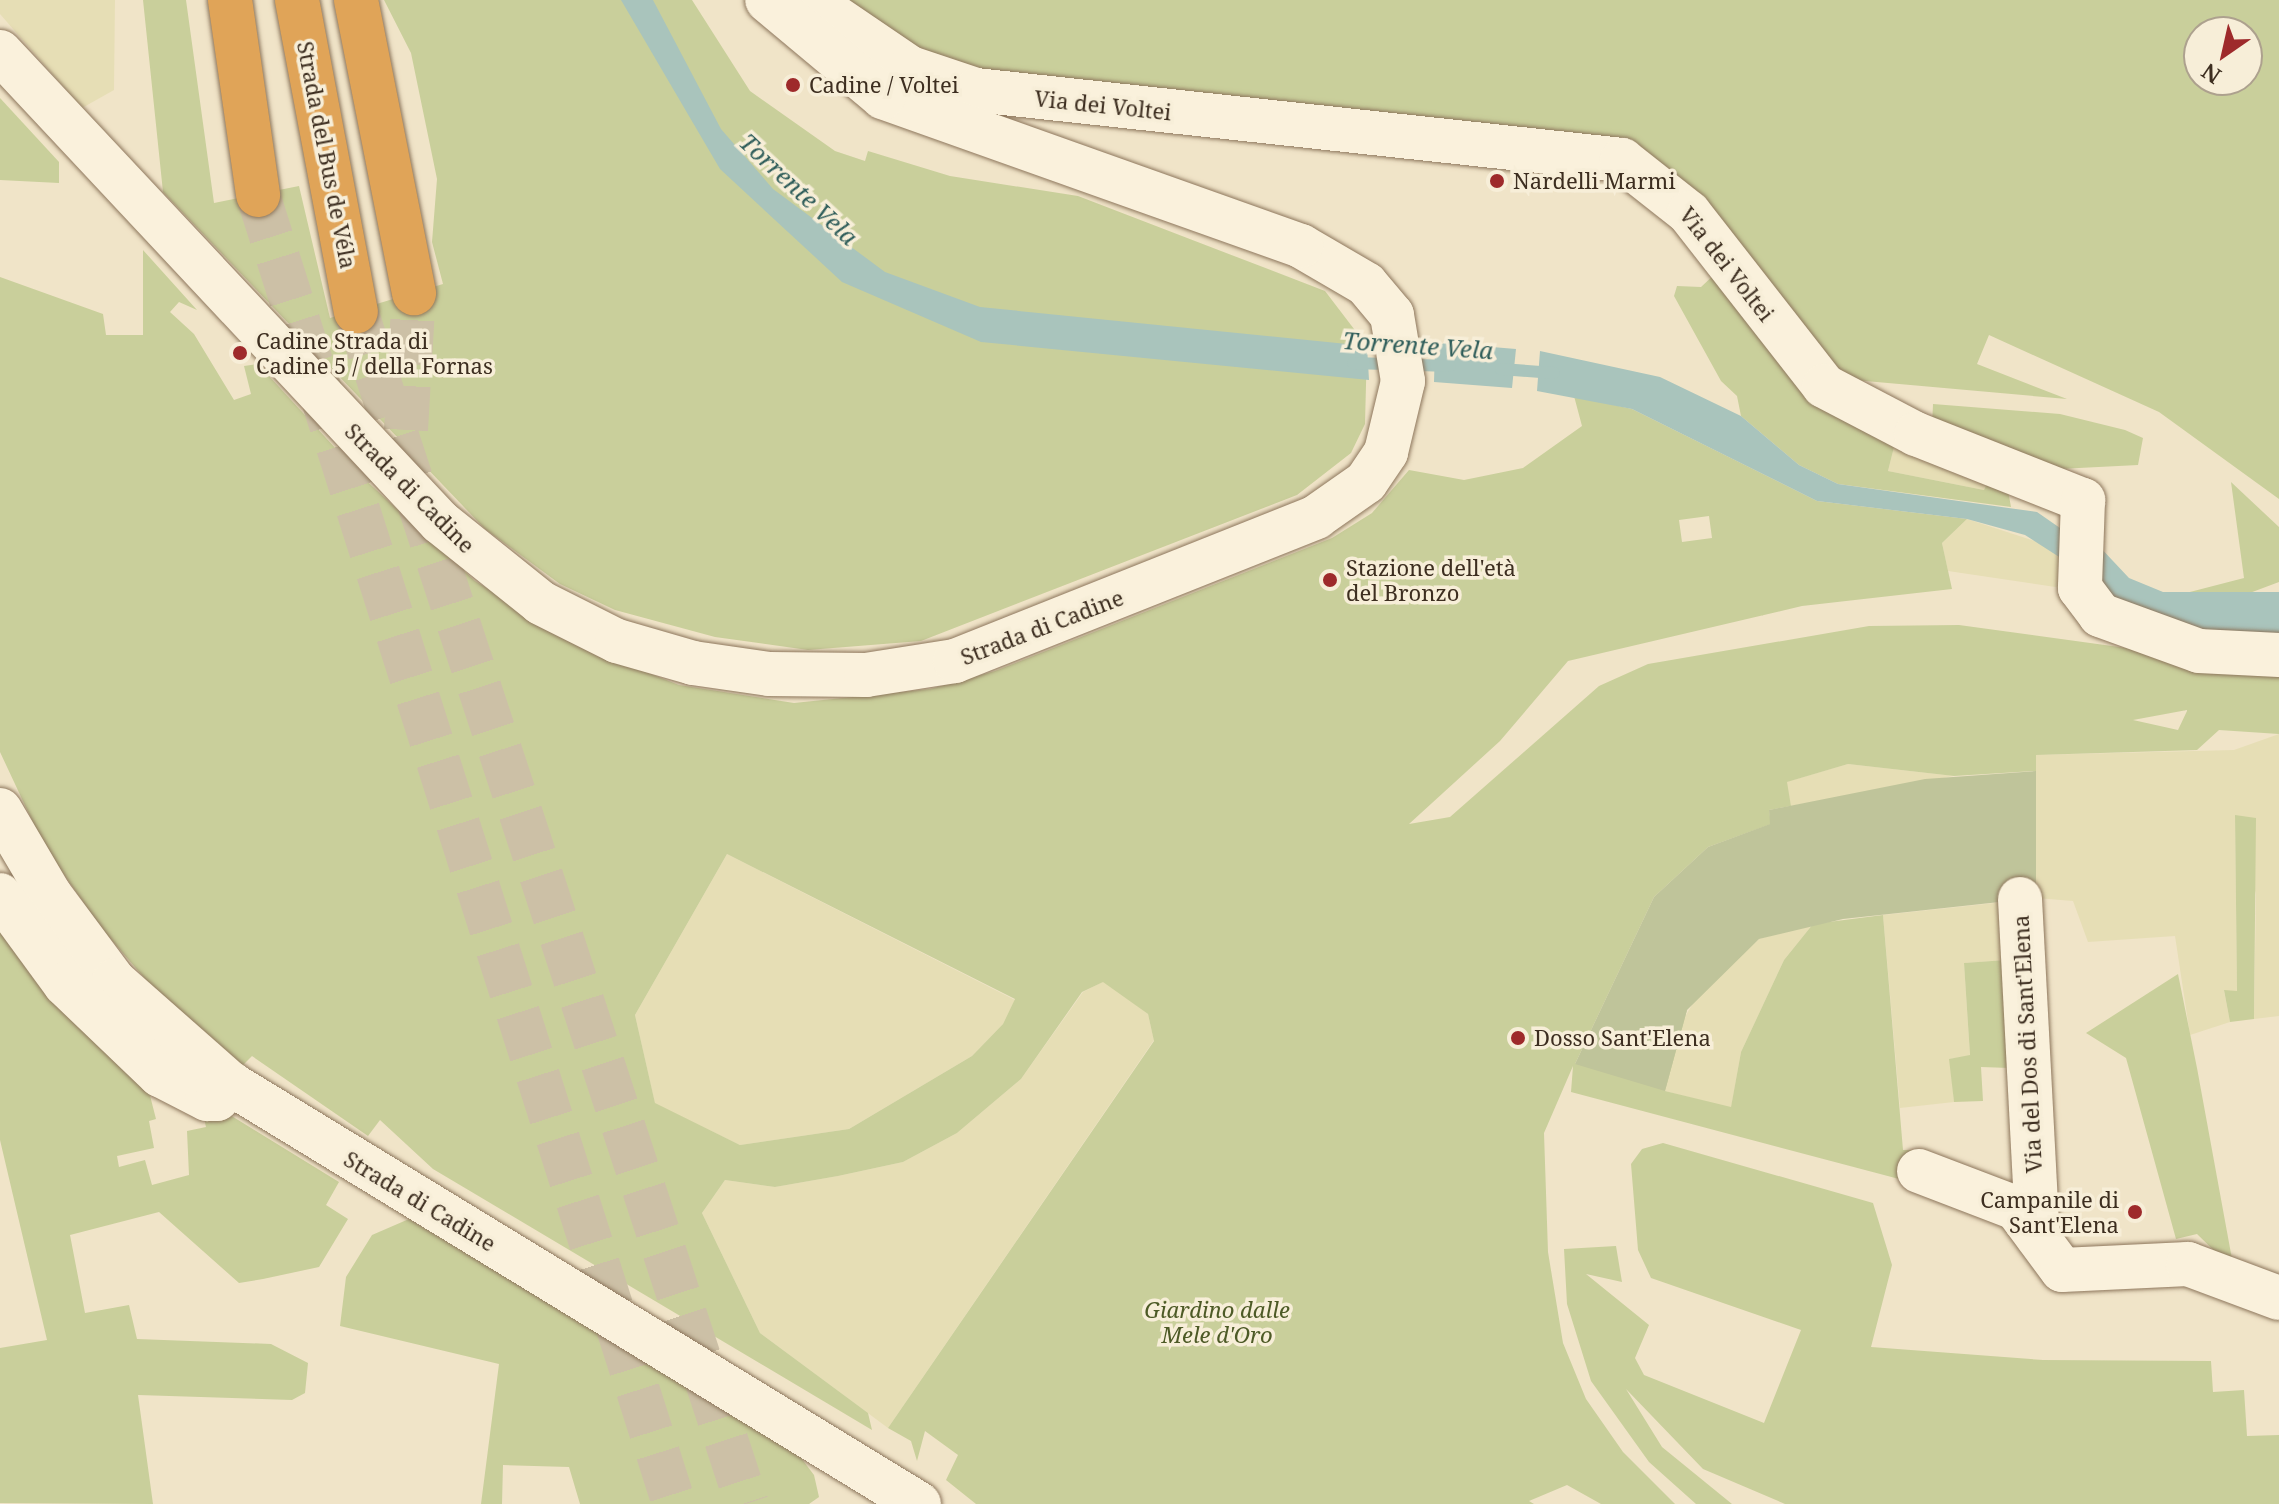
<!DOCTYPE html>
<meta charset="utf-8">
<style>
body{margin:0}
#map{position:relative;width:2279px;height:1504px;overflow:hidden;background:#f0e4c8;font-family:"Noto Serif",serif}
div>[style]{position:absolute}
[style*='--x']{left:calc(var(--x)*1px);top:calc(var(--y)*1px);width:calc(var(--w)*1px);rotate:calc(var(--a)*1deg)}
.farmland>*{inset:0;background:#e6deb5}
.green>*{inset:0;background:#c9cf9b}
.cemetery>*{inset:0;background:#bfc49a}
.water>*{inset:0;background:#a9c4bc}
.stream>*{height:12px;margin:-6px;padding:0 6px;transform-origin:6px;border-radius:6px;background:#a9c4bc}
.highway-tunnel>*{height:44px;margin-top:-22px;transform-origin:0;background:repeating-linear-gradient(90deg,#ccc0a6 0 44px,transparent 0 66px)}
.roads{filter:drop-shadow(0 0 2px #8d765c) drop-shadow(0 0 2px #8d765c)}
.minor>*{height:44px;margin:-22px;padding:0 22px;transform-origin:22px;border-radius:22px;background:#faf1dc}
.highway>*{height:44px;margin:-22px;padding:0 22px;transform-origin:22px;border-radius:22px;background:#e0a458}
.dots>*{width:22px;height:22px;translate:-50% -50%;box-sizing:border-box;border:4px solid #f7eed8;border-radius:50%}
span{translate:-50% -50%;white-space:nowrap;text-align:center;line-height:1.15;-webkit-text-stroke:7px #f7eed8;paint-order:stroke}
.poi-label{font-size:22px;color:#3d2e20}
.left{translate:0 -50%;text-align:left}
.right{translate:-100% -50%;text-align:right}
.street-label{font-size:22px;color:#3d2e20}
.park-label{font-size:22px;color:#4d5a26;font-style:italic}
.water-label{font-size:24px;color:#2f5d5a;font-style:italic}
.north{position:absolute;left:2183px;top:16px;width:80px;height:80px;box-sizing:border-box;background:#f7eed8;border:2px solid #ada18e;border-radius:50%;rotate:214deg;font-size:22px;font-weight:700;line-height:32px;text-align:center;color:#3d2e20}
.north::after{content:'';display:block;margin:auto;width:28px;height:36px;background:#9e2a2b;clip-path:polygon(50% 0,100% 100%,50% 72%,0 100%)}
</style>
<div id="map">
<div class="farmland">
<i style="clip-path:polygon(0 0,115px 0,114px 90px,82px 108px,0 14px)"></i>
<i style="clip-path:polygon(1896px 439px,1991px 474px,1984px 490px,1888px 471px)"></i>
<i style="clip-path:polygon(1967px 519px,2044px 544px,2067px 562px,2062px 588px,1948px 571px,1942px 543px)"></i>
<i style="clip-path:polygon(2279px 734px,2279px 1016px,2254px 1019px,2256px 894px,2235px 816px,2237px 992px,2224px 991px,2230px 1022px,2190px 1035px,2175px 936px,2088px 942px,2073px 901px,2036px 898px,2035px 755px,2234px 750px)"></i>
<i style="clip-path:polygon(1848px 764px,1954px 776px,1791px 806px,1786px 782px)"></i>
<i style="clip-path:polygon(727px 854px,1015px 1000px,1003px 1024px,972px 1056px,849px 1129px,740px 1145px,655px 1104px,635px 1015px)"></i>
<i style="clip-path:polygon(2004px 902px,2006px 960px,1964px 963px,1970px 1056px,1950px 1059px,1954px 1102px,1900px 1108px,1883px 915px)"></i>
<i style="clip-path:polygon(1813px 924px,1784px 960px,1741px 1052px,1731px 1108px,1665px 1091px,1675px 1034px,1700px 991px,1759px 939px)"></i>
<i style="clip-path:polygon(1104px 981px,1148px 1014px,1154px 1040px,888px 1428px,760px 1333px,702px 1213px,725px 1180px,775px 1187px,838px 1176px,903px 1162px,957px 1133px,1021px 1079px,1083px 992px)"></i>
</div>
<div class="green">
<i style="clip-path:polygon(143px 0,186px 0,214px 203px,299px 186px,330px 318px,443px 284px,432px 242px,437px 179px,411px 53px,384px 0,692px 0,750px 91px,835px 151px,865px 161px,868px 151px,950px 176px,1078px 196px,1325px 291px,1367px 346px,1365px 424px,1351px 453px,1297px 495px,921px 641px,808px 650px,715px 637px,615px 610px,560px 584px,485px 529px,163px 192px)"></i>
<i style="clip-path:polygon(evenodd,825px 0,2279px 0,2279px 499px,2159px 412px,1989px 335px,1977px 364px,2067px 399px,1843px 379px,1653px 164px,962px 77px,825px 0,2199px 32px,2247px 32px,2247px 80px,2199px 80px,2199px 32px)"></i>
<i style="clip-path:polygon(0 98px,59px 162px,59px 183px,0 180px)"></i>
<i style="clip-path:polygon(evenodd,143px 250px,197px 310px,179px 302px,170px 312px,194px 334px,234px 400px,251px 394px,244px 366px,258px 364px,360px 475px,475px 581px,590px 650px,679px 685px,794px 703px,930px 689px,995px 671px,1332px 538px,1372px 513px,1409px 470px,1464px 480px,1523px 468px,1582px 426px,1574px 396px,1632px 409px,1817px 501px,1967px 519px,1942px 543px,1952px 589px,1802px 606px,1568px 661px,1500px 741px,1409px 824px,1450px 817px,1599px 686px,1648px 664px,1869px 626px,1959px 625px,2279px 669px,2279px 734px,2219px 730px,2197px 750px,2036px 755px,2036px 771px,1954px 776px,1848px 764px,1787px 782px,1791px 806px,1769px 810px,1771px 824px,1708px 847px,1654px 897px,1575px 1064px,1687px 1010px,1665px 1091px,1731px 1107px,1741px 1052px,1784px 960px,1813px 924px,1883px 915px,1903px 1150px,1920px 1150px,1918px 1184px,1571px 1092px,1573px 1066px,1544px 1133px,1548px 1252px,1563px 1343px,1586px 1399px,1623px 1452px,1675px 1504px,1601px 1504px,1567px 1485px,1529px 1501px,1534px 1504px,976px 1504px,946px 1480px,958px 1455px,925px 1431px,917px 1461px,911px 1441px,888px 1428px,1154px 1041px,1148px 1014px,1103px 982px,1082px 992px,1021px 1079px,957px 1133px,903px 1162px,838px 1176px,775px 1187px,725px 1180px,702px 1213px,760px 1333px,868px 1413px,872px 1430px,433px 1169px,380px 1120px,368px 1136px,252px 1056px,242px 1066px,147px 981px,102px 929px,44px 846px,0 752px,0 277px,103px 314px,106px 335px,143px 335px,143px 250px,1709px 516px,1712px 538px,1682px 542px,1679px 520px,1709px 516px,143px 250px,2187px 711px,2178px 730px,2133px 720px,2187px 710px,2187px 711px,143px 250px,727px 854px,1015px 999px,1003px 1024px,972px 1056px,849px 1129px,740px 1145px,655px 1103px,635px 1015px,727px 854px)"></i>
<i style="clip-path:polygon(1716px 273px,1896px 439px,1888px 471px,1984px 490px,1991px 474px,2006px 480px,2011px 507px,1838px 484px,1799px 465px,1741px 416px,1737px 396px,1721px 381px,1674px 296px,1677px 286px,1701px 287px)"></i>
<i style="clip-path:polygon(1933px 404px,2060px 414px,2125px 430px,2143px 438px,2138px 465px,2059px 469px,1932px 427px)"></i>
<i style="clip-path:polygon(2231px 482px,2279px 527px,2279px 582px,2247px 594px,2186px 593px,2244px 578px)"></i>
<i style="clip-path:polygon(2235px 815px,2256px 818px,2254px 1019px,2230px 1022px,2224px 990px,2237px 991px)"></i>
<i style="clip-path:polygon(0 914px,145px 1076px,156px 1119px,149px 1121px,154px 1148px,117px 1156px,119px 1167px,145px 1160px,152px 1185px,189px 1175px,187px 1131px,206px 1127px,202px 1109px,230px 1115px,339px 1182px,326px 1205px,348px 1219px,319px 1267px,263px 1279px,239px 1283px,159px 1212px,70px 1235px,85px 1313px,129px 1305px,137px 1339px,271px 1344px,308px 1363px,305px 1393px,292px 1400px,138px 1395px,153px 1504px,0 1503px,0 1348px,47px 1340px,0 1140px)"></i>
<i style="clip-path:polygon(2006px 960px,2010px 1068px,1981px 1067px,1983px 1101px,1954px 1102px,1949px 1059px,1970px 1055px,1964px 963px)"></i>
<i style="clip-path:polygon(2178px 974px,2197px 1068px,2234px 1270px,2197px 1234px,2176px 1239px,2126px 1058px,2086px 1033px)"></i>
<i style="clip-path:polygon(1663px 1143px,1873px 1203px,1892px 1265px,1871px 1347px,2043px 1360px,2211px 1361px,2213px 1392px,2244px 1390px,2247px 1436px,2279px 1435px,2279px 1504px,1785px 1504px,1703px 1469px,1626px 1389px,1662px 1447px,1732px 1504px,1696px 1504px,1649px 1462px,1591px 1381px,1567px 1304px,1564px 1249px,1616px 1246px,1622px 1282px,1586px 1274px,1649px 1325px,1635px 1358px,1644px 1375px,1764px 1423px,1801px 1330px,1651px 1278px,1638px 1250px,1631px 1164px,1642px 1149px)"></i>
<i style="clip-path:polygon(409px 1219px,795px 1450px,814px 1475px,819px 1497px,809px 1504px,580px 1504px,569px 1467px,503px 1465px,502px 1504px,481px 1504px,499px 1364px,340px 1326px,346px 1277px,372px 1235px)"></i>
</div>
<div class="cemetery">
<i style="clip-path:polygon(2036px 771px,2036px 898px,1843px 919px,1759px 939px,1687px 1010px,1665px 1091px,1575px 1064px,1654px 897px,1708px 847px,1770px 824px,1769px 810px,1925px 779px)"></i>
</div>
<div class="water">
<i style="clip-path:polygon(621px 0,653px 0,721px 129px,773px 189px,885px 272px,980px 307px,1367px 346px,1369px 380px,981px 342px,842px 282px,720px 169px)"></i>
<i style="clip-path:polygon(1444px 343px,1516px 349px,1512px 388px,1434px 382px,1435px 348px)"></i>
<i style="clip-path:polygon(1540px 351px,1660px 377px,1741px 416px,1799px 465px,1838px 484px,2037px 512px,2073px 537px,2067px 562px,2025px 535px,1967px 519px,1817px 501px,1632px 409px,1537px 391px)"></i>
<i style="clip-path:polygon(2097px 544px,2129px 578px,2163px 592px,2279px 592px,2279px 646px,2149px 625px,2099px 588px)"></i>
</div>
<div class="stream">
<i style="--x:1353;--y:363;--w:97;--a:1.8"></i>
<i style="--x:1501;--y:369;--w:53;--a:4.3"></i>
</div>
<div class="highway-tunnel">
<i style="--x:258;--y:195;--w:1374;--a:72.37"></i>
<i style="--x:356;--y:311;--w:1255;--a:71.85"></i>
<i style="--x:406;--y:430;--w:137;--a:-86.7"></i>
</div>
<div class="roads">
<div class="minor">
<i style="--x:810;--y:0;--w:121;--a:34.2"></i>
<i style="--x:910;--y:68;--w:70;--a:18.4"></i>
<i style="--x:976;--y:90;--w:650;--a:6.18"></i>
<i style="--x:1622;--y:160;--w:85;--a:38.3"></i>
<i style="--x:1689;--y:213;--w:219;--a:52"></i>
<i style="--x:1824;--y:386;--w:104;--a:27.6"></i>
<i style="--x:1916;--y:434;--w:180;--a:21.6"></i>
<i style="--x:2083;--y:500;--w:88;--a:92"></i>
<i style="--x:2080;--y:588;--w:34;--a:53"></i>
<i style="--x:2100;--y:615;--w:105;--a:20"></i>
<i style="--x:2199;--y:651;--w:80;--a:2.9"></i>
<i style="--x:0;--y:52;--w:644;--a:46.89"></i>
<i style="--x:440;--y:522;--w:129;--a:38.7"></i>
<i style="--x:541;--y:603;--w:85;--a:26.6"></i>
<i style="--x:617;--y:641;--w:79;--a:16.1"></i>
<i style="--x:693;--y:663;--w:77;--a:8.2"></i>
<i style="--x:769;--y:674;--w:97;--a:0.6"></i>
<i style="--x:866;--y:675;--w:90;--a:-8.9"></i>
<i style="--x:955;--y:661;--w:389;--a:-21.7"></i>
<i style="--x:1316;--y:517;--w:61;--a:-35"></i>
<i style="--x:1366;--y:482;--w:36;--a:-56"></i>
<i style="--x:1386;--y:452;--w:73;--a:-76.5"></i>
<i style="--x:1403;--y:381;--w:67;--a:-99.5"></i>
<i style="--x:1392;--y:315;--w:40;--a:-130"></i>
<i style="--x:1366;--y:284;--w:75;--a:-149.7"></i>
<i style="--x:1301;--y:246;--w:444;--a:-160.4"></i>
<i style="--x:883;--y:97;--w:151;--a:-140.1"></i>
<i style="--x:0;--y:810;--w:99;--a:59.5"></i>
<i style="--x:50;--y:895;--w:107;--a:53.3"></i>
<i style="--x:114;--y:981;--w:156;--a:41.4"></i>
<i style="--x:231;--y:1084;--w:806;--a:31.4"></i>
<i style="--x:0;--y:895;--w:110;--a:53.9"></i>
<i style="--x:65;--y:984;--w:132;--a:43.8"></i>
<i style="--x:160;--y:1075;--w:53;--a:27.1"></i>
<i style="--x:207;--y:1099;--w:10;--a:0"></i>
<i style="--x:217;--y:1099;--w:21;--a:-47"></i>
<i style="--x:2020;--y:899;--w:338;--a:87"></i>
<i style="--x:1919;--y:1171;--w:104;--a:20.9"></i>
<i style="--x:2016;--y:1208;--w:77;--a:53.4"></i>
<i style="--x:2062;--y:1270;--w:126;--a:-2.7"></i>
<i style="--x:2188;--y:1264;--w:97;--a:20.5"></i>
</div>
<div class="highway">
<i style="--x:230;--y:0;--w:197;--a:81.8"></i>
<i style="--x:297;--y:0;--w:317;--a:79.3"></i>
<i style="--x:356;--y:0;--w:299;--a:78.8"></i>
</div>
</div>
<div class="dots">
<i style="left:793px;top:85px;background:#9e2a2b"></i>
<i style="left:1497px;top:181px;background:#9e2a2b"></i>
<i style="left:240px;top:353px;background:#9e2a2b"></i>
<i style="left:1330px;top:580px;background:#9e2a2b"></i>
<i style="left:1518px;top:1038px;background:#9e2a2b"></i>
<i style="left:2135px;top:1212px;background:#9e2a2b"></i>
</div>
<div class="poi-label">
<span class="left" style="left:809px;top:85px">Cadine / Voltei</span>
<span class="left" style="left:1513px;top:181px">Nardelli Marmi</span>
<span class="left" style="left:256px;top:353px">Cadine Strada di<br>Cadine 5 / della Fornas</span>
<span class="left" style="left:1346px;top:580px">Stazione dell'età<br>del Bronzo</span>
<span class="left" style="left:1534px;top:1038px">Dosso Sant'Elena</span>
<span class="right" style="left:2119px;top:1212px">Campanile di<br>Sant'Elena</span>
</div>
<div class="street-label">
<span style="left:1103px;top:105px;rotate:6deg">Via dei Voltei</span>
<span style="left:327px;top:155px;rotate:79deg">Strada del Bus de Véla</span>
<span style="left:1727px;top:264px;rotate:52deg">Via dei Voltei</span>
<span style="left:410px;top:488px;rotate:45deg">Strada di Cadine</span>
<span style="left:1042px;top:627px;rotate:-21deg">Strada di Cadine</span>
<span style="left:2027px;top:1044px;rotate:-93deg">Via del Dos di Sant'Elena</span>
<span style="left:420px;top:1201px;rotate:31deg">Strada di Cadine</span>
</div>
<div class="park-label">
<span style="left:1217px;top:1322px">Giardino dalle<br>Mele d'Oro</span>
</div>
<div class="water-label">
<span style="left:799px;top:189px;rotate:43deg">Torrente Vela</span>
<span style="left:1418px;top:345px;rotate:4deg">Torrente Vela</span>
</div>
<div class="north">N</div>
</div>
